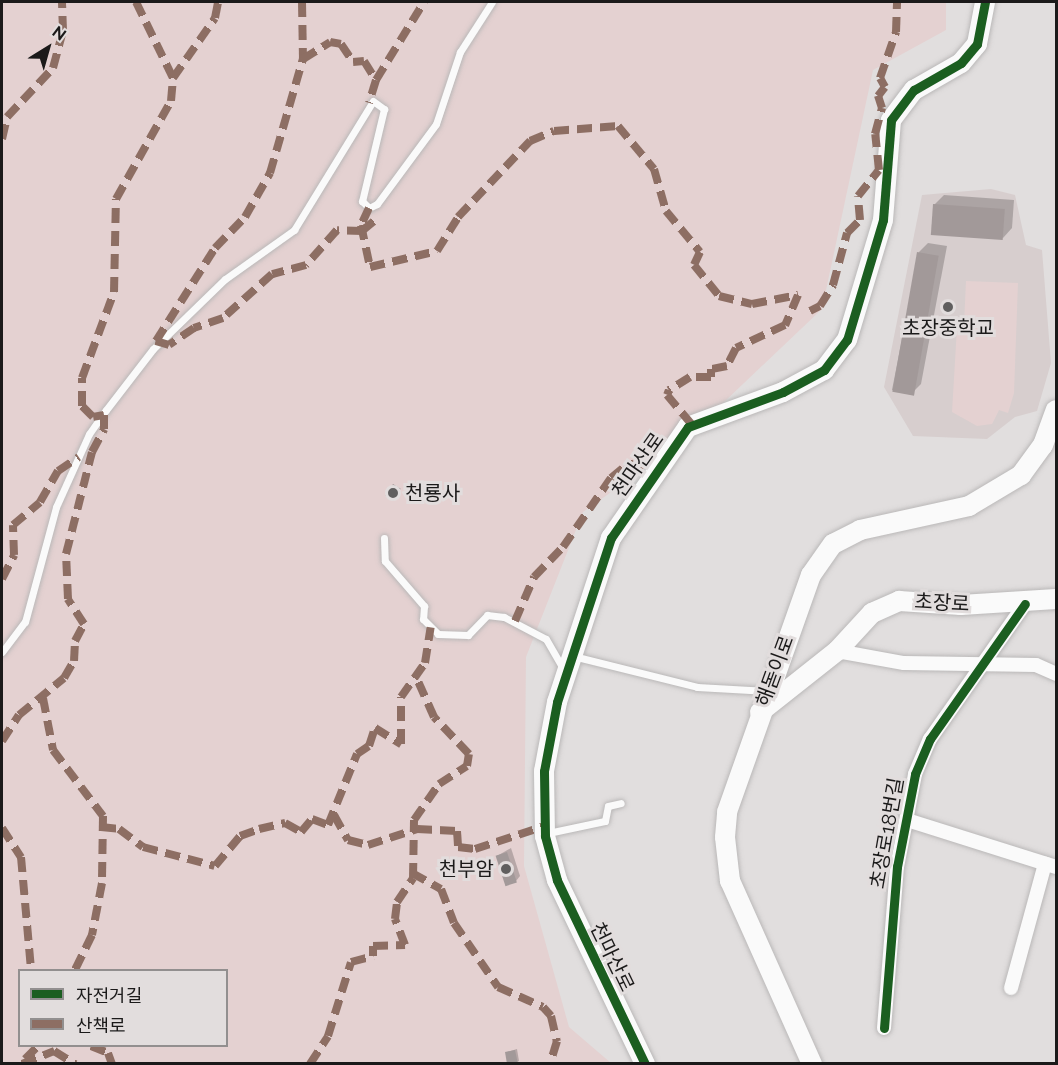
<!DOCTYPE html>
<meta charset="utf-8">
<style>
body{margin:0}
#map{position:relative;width:1058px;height:1065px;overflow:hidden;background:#e1dede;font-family:Raleway,"Noto Sans KR",sans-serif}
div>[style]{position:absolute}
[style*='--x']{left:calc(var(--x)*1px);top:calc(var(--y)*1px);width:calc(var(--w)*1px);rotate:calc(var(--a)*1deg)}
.built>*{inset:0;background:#d7cece}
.green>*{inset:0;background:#e4d1d1}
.shadow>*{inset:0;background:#0003}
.building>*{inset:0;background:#a29999;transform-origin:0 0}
.roads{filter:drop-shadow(0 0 2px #bab8b8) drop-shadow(0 0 2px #bab8b8)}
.lane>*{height:7px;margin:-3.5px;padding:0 3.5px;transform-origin:3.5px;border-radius:3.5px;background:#fafafa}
.street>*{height:14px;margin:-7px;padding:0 7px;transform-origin:7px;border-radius:7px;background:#fafafa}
.secondary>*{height:20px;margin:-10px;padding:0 10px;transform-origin:10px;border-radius:10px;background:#fafafa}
.quiet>*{height:8px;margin-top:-4px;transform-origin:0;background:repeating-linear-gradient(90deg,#8d6e63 0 15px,transparent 0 23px)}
.cycleway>*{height:9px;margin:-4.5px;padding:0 4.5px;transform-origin:4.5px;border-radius:4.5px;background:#1b5e20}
.dots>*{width:16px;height:16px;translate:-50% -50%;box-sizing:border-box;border:3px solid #e2dddd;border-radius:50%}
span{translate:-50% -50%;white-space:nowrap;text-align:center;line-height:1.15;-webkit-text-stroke:6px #e2dddd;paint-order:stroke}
.poi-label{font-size:20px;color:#1b1a1a}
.left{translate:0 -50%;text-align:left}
.right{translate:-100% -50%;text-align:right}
.street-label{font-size:20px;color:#1b1a1a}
.frame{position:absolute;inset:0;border:3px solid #1b1a1a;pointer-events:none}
.legend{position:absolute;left:18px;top:969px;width:210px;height:78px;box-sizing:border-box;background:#e2dddd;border:2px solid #928f8f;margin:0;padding:8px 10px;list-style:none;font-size:18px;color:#1b1a1a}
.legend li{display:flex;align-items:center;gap:12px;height:30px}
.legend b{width:30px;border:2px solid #928f8f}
.north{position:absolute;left:18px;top:18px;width:60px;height:60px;-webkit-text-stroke:4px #e2dddd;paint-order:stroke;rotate:37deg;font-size:16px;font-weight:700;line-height:24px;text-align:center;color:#1b1a1a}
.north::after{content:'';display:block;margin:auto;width:21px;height:27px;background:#1b1a1a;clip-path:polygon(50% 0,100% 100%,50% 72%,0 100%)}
</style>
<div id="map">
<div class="built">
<i style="clip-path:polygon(991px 189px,1015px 195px,1026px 245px,1042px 250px,1051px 363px,1037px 411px,1015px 417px,987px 439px,913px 436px,884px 387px,922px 195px)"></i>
</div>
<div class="green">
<i style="clip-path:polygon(evenodd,2px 2px,946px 2px,946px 30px,873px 70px,822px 309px,682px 442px,583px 512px,526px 657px,524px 866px,569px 1027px,611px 1063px,2px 1064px,2px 2px,20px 970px,226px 970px,226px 1046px,20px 1046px,20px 970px)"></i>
<i style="clip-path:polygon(966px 281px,1018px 283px,1014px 393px,1008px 413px,999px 410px,992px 424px,977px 426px,952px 412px,957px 327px,964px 324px)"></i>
</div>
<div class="shadow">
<i style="clip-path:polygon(944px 195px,1014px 200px,1012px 228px,1003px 238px,934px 205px)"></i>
<i style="clip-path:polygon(928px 243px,947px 246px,921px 384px,911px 394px,892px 390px,919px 252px)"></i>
<i style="clip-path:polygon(511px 848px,520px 876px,516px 881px,497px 856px)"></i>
<i style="clip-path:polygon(517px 1049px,519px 1061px,517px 1062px,507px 1052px)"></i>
</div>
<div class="building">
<i style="left:933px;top:204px;width:72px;height:31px;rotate:4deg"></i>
<i style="left:917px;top:252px;width:22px;height:142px;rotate:10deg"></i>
<i style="left:393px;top:484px;width:9px;height:14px;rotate:32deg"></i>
<i style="left:507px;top:852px;width:32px;height:12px;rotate:72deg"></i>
<i style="clip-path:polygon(515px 1050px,518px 1064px,507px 1064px,505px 1052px)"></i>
</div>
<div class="roads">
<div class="lane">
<i style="--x:384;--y:538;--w:23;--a:88"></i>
<i style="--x:385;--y:561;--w:60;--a:49.1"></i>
<i style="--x:424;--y:606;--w:13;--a:94"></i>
<i style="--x:423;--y:619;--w:21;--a:45"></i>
<i style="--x:438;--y:634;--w:30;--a:2"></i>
<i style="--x:468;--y:635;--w:28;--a:-46"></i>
<i style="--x:487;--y:615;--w:17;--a:7"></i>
<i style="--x:504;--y:617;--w:47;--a:27.6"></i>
<i style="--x:546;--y:639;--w:34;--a:60"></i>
<i style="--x:2;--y:652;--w:38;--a:-53"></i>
<i style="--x:25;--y:622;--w:119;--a:-74.9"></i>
<i style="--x:56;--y:507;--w:80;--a:-65.7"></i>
<i style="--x:89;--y:434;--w:29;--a:-55"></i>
<i style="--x:106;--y:410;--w:77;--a:-52.4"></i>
<i style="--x:153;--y:349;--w:100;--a:-44.2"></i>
<i style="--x:225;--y:279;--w:85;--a:-35.4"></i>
<i style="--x:294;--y:230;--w:151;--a:-58.5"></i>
<i style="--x:373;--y:101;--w:14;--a:36"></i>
<i style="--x:384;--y:109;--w:95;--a:103.4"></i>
<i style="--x:362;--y:201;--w:10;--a:45"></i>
<i style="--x:369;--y:208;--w:9;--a:-27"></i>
<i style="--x:377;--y:204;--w:99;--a:-53.6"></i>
<i style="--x:436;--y:124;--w:76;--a:-71.6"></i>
<i style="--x:460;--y:52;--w:59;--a:-57.4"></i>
<i style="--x:573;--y:656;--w:128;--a:14"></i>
<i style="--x:697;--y:687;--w:71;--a:3.2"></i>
<i style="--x:548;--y:833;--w:58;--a:-11.9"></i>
<i style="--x:605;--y:821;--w:15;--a:-79"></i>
<i style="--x:608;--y:806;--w:13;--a:-13"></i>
</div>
<div class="street">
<i style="--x:837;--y:651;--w:68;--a:10.2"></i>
<i style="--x:904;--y:663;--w:132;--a:0.9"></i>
<i style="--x:1036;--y:665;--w:22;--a:24"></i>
<i style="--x:907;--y:820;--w:156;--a:17.5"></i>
<i style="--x:1011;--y:988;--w:129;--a:-74.7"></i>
<i style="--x:884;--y:1028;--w:162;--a:-85.4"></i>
<i style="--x:897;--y:867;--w:95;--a:-79"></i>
<i style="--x:915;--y:774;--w:38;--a:-67"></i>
<i style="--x:930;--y:739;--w:165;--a:-54.9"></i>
</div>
<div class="secondary">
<i style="--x:760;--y:712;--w:98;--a:-38.4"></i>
<i style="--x:837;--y:651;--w:52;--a:-47.4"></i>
<i style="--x:872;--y:613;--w:30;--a:-24"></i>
<i style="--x:899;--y:601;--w:62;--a:3.7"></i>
<i style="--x:961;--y:605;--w:95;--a:-3.6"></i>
<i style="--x:645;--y:1064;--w:204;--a:-115.6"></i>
<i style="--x:557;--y:880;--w:46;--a:-105.3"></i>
<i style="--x:545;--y:836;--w:65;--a:-90.9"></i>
<i style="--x:544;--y:771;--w:70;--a:-79.3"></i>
<i style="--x:557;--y:702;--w:173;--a:-71.8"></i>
<i style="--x:611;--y:538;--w:135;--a:-55.3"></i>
<i style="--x:688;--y:427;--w:101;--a:-20.2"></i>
<i style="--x:783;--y:392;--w:47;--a:-28.2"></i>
<i style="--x:824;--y:370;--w:38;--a:-53"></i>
<i style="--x:847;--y:340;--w:125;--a:-73.3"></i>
<i style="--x:883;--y:220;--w:100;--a:-85.4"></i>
<i style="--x:891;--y:120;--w:38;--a:-53"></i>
<i style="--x:914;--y:90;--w:54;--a:-29.9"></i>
<i style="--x:961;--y:63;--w:25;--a:-50"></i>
<i style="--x:977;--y:44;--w:43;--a:-79.2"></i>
<i style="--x:812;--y:1064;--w:201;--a:-114.1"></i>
<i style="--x:730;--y:881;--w:44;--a:-96.5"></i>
<i style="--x:725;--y:837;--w:25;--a:-85"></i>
<i style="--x:727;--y:812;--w:251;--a:-70.5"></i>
<i style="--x:811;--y:575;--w:38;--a:-55"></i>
<i style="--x:833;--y:544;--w:30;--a:-27"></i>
<i style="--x:860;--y:530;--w:112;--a:-12.4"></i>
<i style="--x:969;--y:506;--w:61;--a:-30.8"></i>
<i style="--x:1021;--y:475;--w:37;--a:-54"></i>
<i style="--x:1043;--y:445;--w:37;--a:-70"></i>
</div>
</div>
<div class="quiet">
<i style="--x:136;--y:2;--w:85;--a:64"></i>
<i style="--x:302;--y:2;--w:57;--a:89"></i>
<i style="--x:376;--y:80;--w:92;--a:-58.4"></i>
<i style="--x:2;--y:139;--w:23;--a:-77"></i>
<i style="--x:7;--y:117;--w:67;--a:-46.8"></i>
<i style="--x:53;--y:68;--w:38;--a:-75"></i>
<i style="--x:63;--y:31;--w:29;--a:-92"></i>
<i style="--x:369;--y:208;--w:19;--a:115"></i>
<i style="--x:361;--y:225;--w:43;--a:77.9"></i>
<i style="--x:370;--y:267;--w:69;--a:-13.4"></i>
<i style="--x:437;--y:251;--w:40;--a:-58"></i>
<i style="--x:458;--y:217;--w:105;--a:-46.5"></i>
<i style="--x:530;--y:141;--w:26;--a:-23"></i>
<i style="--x:554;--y:131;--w:64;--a:-4.5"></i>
<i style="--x:618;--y:126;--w:56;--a:50.1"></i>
<i style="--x:654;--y:169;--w:44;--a:74.1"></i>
<i style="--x:666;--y:211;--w:53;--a:50.3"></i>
<i style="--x:700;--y:252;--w:14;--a:115"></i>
<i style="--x:694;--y:265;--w:40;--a:51"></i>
<i style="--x:719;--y:296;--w:34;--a:14"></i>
<i style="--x:752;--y:304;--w:47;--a:-11.1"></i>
<i style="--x:798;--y:295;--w:33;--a:113"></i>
<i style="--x:785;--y:325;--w:54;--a:154.9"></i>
<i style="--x:736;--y:348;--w:20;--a:117"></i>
<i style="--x:727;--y:366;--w:16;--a:169"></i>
<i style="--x:711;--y:369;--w:8;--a:90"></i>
<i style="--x:711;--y:377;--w:21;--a:180"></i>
<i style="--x:690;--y:377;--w:25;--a:148"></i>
<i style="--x:669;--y:390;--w:5;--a:112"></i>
<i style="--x:667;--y:395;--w:39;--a:50"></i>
<i style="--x:362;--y:231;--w:25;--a:-178"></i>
<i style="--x:337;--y:230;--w:47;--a:131.5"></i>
<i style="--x:306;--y:265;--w:35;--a:165"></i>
<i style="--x:272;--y:274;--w:66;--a:138.1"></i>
<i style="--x:223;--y:318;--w:31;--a:161"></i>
<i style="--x:194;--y:328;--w:30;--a:146"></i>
<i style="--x:169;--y:345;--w:14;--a:-163"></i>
<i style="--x:156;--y:341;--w:110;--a:-57.6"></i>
<i style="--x:215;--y:248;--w:43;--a:-45.9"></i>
<i style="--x:245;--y:217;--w:51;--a:-60.4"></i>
<i style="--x:270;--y:173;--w:119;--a:-73.9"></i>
<i style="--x:303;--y:59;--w:32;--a:-32"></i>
<i style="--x:330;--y:42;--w:11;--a:10"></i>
<i style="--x:341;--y:44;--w:22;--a:56"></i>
<i style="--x:353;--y:62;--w:11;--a:-5"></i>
<i style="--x:364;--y:61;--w:22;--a:58"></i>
<i style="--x:376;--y:80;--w:24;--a:107"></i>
<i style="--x:362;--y:231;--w:17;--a:-40"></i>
<i style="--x:810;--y:311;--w:11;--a:-27"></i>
<i style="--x:820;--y:306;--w:25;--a:-58"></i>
<i style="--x:833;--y:285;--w:54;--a:-74.9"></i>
<i style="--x:847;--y:233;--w:18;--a:-45"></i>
<i style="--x:860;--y:220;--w:24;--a:-95"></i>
<i style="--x:858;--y:196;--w:33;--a:-51"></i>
<i style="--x:879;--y:170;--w:36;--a:-96"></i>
<i style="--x:875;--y:134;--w:27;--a:-75"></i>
<i style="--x:882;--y:108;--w:13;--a:-108"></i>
<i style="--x:878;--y:96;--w:11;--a:-52"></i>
<i style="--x:885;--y:87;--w:10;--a:-119"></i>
<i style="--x:880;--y:78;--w:49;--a:-70.8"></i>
<i style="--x:896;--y:32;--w:30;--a:-88"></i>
<i style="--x:2;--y:579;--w:27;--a:-63"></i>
<i style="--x:14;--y:555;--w:30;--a:-92"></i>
<i style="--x:13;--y:525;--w:35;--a:-40"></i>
<i style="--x:40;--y:502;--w:36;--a:-60"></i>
<i style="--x:58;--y:471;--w:25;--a:-34"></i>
<i style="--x:515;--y:621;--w:48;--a:-66.6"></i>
<i style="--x:534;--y:577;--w:42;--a:-46"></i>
<i style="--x:563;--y:547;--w:84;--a:-55.2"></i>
<i style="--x:611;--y:478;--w:16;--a:-40"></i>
<i style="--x:623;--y:468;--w:18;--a:13"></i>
<i style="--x:641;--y:472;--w:21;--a:-141"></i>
<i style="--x:43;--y:698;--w:53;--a:79.1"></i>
<i style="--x:53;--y:750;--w:83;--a:52.9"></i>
<i style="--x:103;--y:816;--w:67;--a:90.9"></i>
<i style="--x:102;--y:883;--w:53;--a:100.9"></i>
<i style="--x:92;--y:935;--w:39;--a:116"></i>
<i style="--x:2;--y:741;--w:31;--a:-57"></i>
<i style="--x:19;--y:715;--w:58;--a:-39.4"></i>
<i style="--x:64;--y:678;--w:20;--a:-60"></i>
<i style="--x:74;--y:661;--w:20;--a:-87"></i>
<i style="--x:75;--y:641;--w:19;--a:-62"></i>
<i style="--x:84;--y:624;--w:30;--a:-123"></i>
<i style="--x:68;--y:599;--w:45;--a:-92.5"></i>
<i style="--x:66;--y:554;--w:105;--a:-75.7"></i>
<i style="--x:92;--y:452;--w:26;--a:-62"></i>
<i style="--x:104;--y:429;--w:14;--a:-90"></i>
<i style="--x:104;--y:415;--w:11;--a:170"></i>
<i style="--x:93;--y:417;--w:16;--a:-135"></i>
<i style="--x:82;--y:406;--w:28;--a:-90"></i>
<i style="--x:82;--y:378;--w:92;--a:-69.6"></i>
<i style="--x:114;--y:292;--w:93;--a:-88.8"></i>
<i style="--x:116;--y:199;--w:112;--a:-60.7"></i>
<i style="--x:171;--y:101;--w:23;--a:-85"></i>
<i style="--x:173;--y:78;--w:73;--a:-55"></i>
<i style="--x:215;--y:18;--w:16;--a:-79"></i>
<i style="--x:334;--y:815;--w:29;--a:61"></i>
<i style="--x:348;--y:840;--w:21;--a:14"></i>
<i style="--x:368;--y:845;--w:52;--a:-18.1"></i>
<i style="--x:417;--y:829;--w:40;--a:2.9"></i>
<i style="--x:457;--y:831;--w:16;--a:86"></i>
<i style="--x:458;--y:847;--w:17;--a:7"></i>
<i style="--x:475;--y:849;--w:74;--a:-18.2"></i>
<i style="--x:101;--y:827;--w:18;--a:6"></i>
<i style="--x:119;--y:829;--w:30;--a:37"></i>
<i style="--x:143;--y:847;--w:74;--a:14.8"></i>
<i style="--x:215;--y:866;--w:39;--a:-50"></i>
<i style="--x:240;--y:836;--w:20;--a:-20"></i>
<i style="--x:259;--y:829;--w:27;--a:-13"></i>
<i style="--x:285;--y:823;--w:18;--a:29"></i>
<i style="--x:301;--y:832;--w:17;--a:-50"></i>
<i style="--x:312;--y:819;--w:17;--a:21"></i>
<i style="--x:328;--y:825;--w:77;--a:-67.8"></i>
<i style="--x:357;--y:754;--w:14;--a:-34"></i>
<i style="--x:369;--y:746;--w:19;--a:-72"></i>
<i style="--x:375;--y:728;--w:31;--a:32"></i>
<i style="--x:401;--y:744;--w:47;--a:-90"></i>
<i style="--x:401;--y:697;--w:42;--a:-54.8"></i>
<i style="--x:425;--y:663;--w:36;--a:-81"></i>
<i style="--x:2;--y:828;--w:35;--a:57"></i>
<i style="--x:21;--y:857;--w:113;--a:84.9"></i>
<i style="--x:412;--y:873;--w:33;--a:29"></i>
<i style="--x:441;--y:889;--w:36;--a:69"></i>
<i style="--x:454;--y:923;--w:78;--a:55.5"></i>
<i style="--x:498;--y:987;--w:49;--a:24"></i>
<i style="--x:543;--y:1007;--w:12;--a:48"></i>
<i style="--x:551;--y:1016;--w:26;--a:77"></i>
<i style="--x:557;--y:1041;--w:24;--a:107"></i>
<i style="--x:91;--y:1046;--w:18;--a:22"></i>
<i style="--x:108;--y:1053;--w:12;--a:70"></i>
<i style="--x:25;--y:1059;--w:18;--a:-45"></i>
<i style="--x:22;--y:1064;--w:35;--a:-22"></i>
<i style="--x:54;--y:1051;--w:25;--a:32"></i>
<i style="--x:310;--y:1064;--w:33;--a:-57"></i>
<i style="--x:328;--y:1036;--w:77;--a:-72.7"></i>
<i style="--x:351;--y:962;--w:23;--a:-15"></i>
<i style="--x:373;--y:956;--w:10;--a:-90"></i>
<i style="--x:373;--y:946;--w:32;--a:-2"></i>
<i style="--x:405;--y:945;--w:28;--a:-111"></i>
<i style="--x:395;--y:919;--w:17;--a:-83"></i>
<i style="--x:397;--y:902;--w:29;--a:-56"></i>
<i style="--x:413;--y:878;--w:58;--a:-89"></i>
<i style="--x:414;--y:820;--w:44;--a:-55.2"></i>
<i style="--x:439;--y:784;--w:33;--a:-33"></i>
<i style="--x:467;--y:766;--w:12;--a:-81"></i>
<i style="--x:469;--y:754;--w:51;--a:-133.4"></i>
<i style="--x:434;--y:717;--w:42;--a:-114.1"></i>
</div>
<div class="cycleway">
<i style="--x:884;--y:1028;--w:162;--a:-85.4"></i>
<i style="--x:897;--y:867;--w:95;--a:-79"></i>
<i style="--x:915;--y:774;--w:38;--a:-67"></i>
<i style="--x:930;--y:739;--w:165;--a:-54.9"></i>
<i style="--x:645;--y:1064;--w:204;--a:-115.6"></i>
<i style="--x:557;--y:880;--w:46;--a:-105.3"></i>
<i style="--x:545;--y:836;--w:65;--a:-90.9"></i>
<i style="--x:544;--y:771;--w:70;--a:-79.3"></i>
<i style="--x:557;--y:702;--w:173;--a:-71.8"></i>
<i style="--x:611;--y:538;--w:135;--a:-55.3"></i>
<i style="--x:688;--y:427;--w:101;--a:-20.2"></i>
<i style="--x:783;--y:392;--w:47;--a:-28.2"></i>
<i style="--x:824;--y:370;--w:38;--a:-53"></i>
<i style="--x:847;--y:340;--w:125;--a:-73.3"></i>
<i style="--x:883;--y:220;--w:100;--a:-85.4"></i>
<i style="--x:891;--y:120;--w:38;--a:-53"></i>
<i style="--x:914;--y:90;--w:54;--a:-29.9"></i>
<i style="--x:961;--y:63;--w:25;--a:-50"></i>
<i style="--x:977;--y:44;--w:43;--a:-79.2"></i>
</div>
<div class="dots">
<i style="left:948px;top:307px;background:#605f5f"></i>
<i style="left:393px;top:493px;background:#605f5f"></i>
<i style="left:506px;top:869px;background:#605f5f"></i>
</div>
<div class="poi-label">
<span style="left:948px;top:328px">초장중학교</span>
<span class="left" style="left:405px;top:493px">천룡사</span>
<span class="right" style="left:494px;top:869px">천부암</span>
</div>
<div class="street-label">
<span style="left:638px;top:465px;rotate:-55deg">천마산로</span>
<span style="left:942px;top:603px;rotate:3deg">초장로</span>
<span style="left:775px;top:671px;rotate:-70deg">해돋이로</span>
<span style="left:887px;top:833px;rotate:-80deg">초장로18번길</span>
<span style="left:612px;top:957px;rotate:64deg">천마산로</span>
</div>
<div class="frame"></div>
<ul class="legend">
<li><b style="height:8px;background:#1b5e20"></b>자전거길</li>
<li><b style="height:8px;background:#8d6e63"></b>산책로</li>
</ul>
<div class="north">N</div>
</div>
